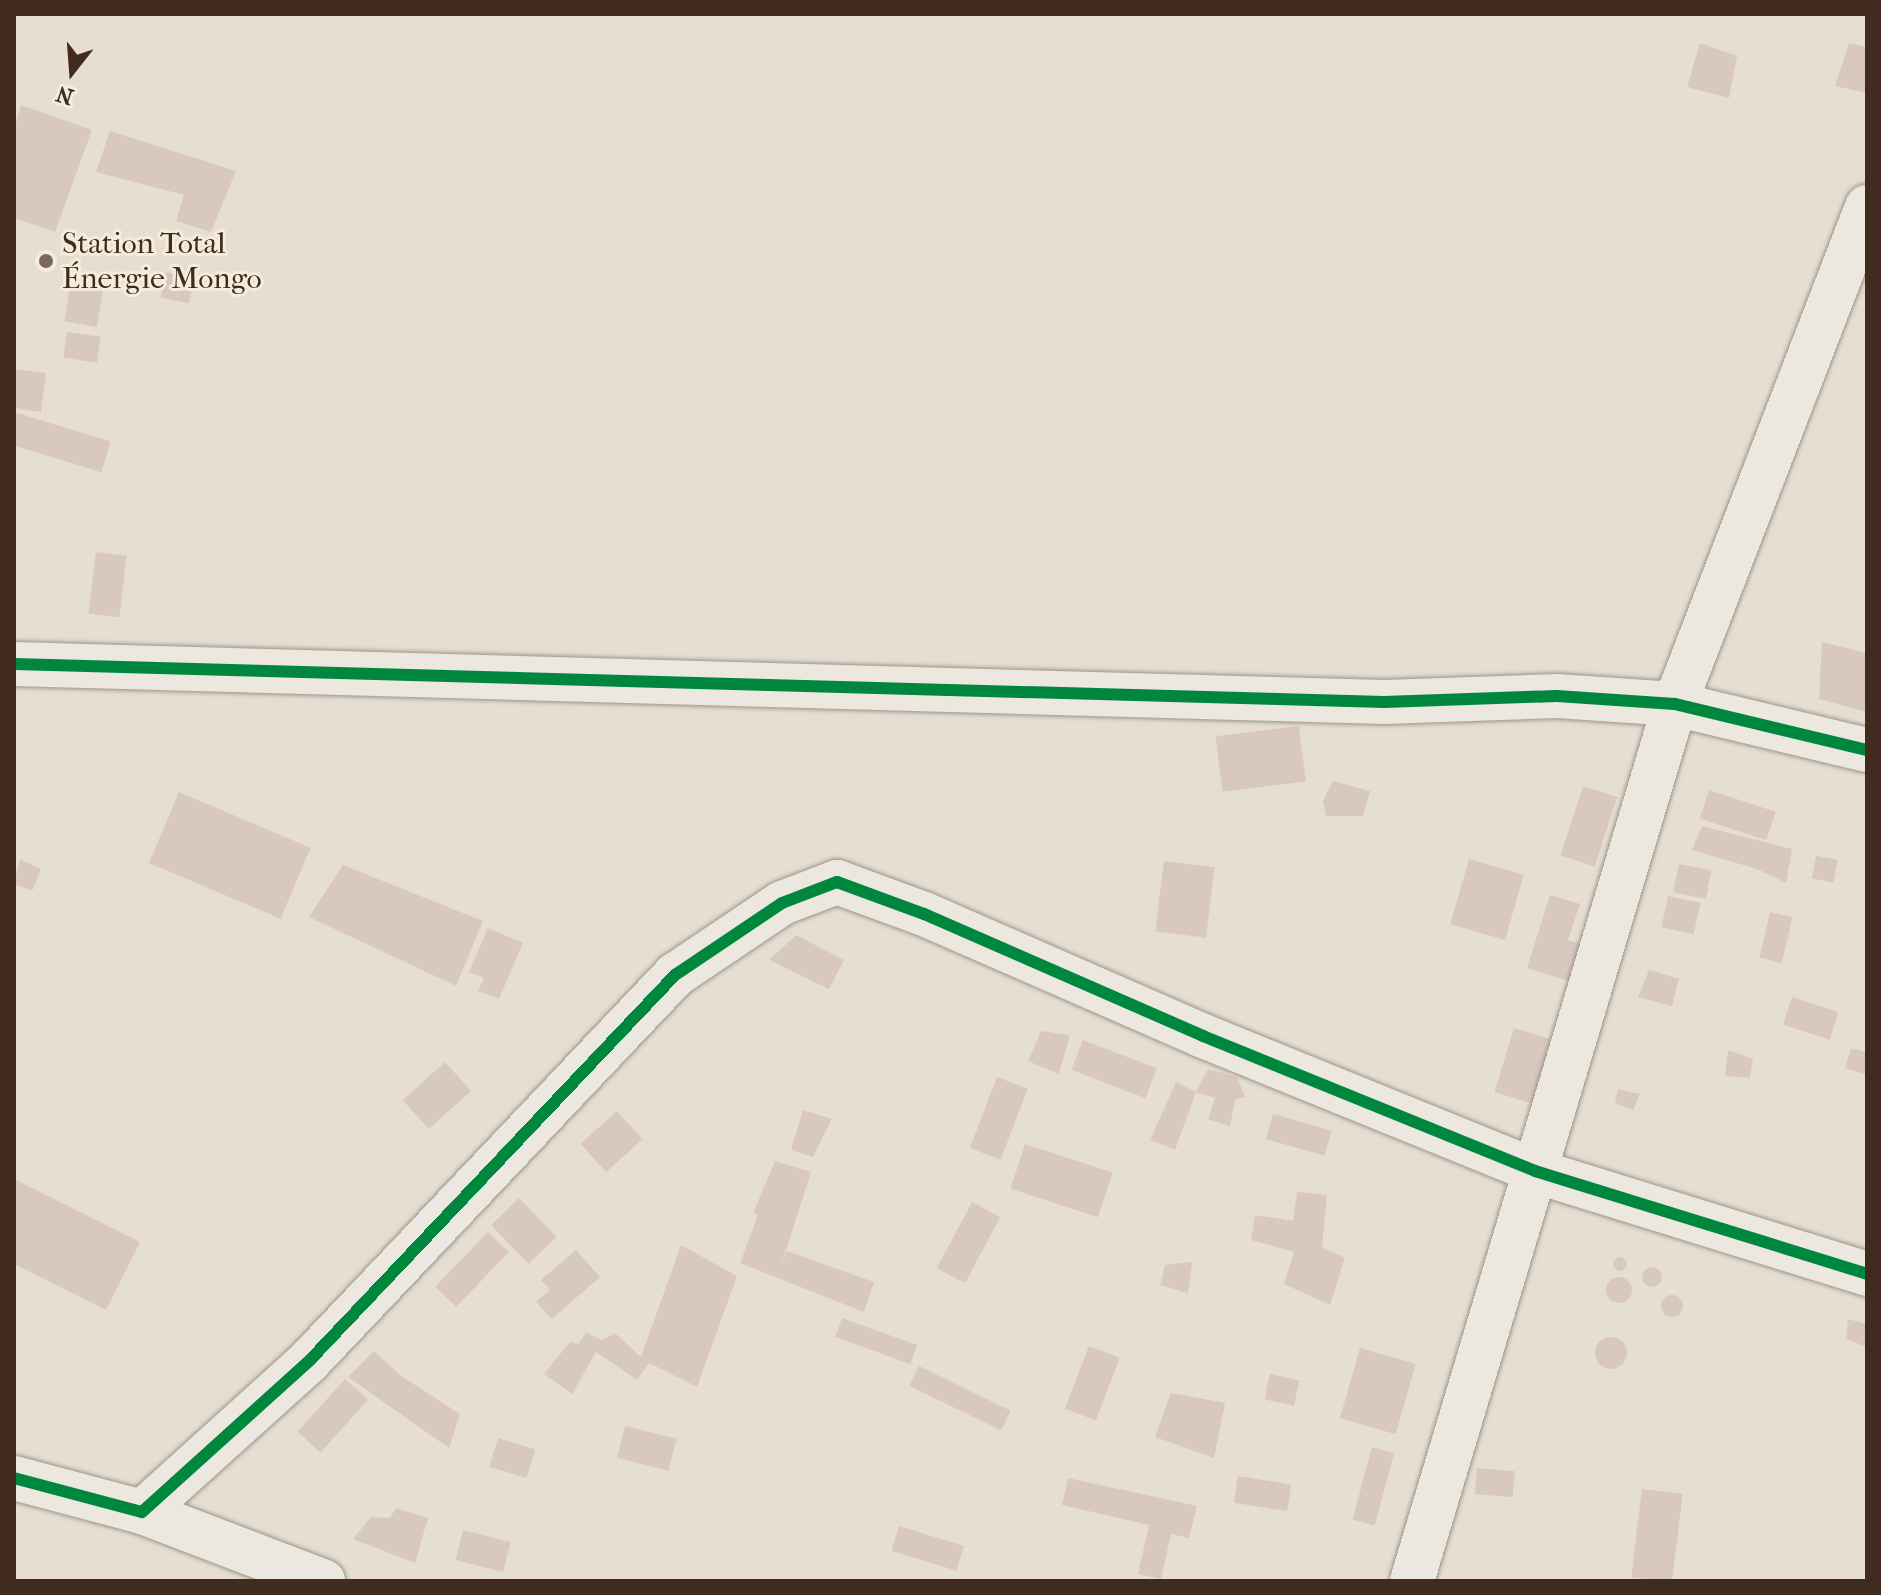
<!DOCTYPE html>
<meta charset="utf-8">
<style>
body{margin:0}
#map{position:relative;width:1881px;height:1595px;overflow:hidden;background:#e6dfd1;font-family:"IM FELL French Canon",serif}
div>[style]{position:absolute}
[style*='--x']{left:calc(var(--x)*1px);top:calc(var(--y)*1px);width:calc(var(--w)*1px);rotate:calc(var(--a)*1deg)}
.building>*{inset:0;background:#d9c8bf;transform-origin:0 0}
.round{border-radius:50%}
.roads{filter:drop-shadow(0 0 2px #9c958c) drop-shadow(0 0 2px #9c958c)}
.street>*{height:44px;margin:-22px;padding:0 22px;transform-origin:22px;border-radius:22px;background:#ece8e0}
.cycleway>*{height:12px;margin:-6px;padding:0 6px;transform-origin:6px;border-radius:6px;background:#00873e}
.dots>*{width:22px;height:22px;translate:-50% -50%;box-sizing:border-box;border:4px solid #f5ecdb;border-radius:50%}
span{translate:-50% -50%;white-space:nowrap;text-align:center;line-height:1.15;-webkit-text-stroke:6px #f5ecdb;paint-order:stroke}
.poi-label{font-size:30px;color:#412a1e}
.left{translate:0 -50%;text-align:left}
.frame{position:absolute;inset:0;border:16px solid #412a1e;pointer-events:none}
.north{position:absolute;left:32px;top:32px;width:80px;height:80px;-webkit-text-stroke:6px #f5ecdb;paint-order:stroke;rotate:197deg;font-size:22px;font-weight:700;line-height:32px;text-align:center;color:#412a1e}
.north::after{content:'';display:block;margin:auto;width:28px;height:36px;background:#412a1e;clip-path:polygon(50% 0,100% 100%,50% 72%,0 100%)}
</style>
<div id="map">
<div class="building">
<i style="clip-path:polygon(1700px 43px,1737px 56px,1729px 98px,1687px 87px)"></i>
<i style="clip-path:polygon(1849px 43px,1867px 47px,1867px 93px,1835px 86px)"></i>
<i style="clip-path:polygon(21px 105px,92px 130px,55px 232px,14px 218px,14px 129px)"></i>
<i style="clip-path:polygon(110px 131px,236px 171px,211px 232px,176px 221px,184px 195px,96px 172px)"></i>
<i style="left:166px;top:272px;width:29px;height:26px;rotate:12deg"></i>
<i style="left:70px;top:286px;width:33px;height:36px;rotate:9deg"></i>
<i style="left:67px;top:332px;width:34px;height:26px;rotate:8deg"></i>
<i style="clip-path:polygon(15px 369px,46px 373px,41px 412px,14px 408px)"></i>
<i style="left:14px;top:412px;width:101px;height:32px;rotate:17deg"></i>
<i style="left:96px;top:552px;width:31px;height:62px;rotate:7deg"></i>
<i style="clip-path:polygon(1822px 642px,1867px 653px,1867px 712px,1819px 699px)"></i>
<i style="left:1299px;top:726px;width:56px;height:84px;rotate:83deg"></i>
<i style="clip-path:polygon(1333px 781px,1370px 791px,1363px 816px,1326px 816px,1323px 801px)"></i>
<i style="left:1583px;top:786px;width:36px;height:73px;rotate:18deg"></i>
<i style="left:1709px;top:790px;width:70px;height:30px;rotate:18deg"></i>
<i style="left:179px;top:792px;width:143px;height:77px;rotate:23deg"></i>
<i style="clip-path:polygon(1702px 826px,1792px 849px,1786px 883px,1757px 869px,1692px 850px)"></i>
<i style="left:1816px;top:856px;width:22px;height:23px;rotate:10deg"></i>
<i style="clip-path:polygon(20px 859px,41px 869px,32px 891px,14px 884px)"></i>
<i style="left:1469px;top:859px;width:57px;height:68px;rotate:16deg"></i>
<i style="left:1164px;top:861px;width:51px;height:71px;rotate:7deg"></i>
<i style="left:1679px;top:864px;width:33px;height:29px;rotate:11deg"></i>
<i style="clip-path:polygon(343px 865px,483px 921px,456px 986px,309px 917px)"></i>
<i style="clip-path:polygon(1550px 895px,1580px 904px,1568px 940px,1590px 947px,1578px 984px,1527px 968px)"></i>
<i style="left:1668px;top:896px;width:33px;height:32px;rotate:12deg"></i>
<i style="left:1770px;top:912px;width:23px;height:47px;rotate:13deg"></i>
<i style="clip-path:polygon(488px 928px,523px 943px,499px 999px,478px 991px,484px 978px,469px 972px)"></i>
<i style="clip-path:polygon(796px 935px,844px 960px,829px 989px,769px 960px)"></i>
<i style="clip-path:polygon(1649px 970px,1679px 979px,1672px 1006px,1638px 997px)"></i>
<i style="left:1792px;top:997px;width:49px;height:29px;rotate:18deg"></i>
<i style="left:1514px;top:1028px;width:41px;height:67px;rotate:17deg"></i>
<i style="clip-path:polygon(1041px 1031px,1070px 1035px,1059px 1074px,1028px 1061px)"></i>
<i style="left:1083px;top:1040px;width:79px;height:32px;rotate:21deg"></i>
<i style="clip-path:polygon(1851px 1048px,1867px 1052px,1867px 1075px,1845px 1068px)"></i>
<i style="clip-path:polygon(1728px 1050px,1753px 1059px,1750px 1078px,1725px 1076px)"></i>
<i style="left:445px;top:1062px;width:39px;height:57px;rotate:48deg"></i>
<i style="clip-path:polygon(1208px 1069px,1237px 1077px,1245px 1097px,1235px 1100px,1230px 1126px,1208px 1119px,1215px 1098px,1196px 1092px,1175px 1150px,1150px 1140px,1176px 1082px,1196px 1092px)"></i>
<i style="left:997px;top:1077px;width:33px;height:76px;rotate:21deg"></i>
<i style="clip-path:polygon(1618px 1089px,1640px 1094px,1633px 1110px,1615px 1103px)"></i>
<i style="clip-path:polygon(803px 1110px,832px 1119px,813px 1157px,791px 1150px)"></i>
<i style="left:617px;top:1111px;width:38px;height:49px;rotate:48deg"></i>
<i style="left:1273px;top:1114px;width:61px;height:26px;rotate:16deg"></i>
<i style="left:1025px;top:1144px;width:92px;height:47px;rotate:18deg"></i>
<i style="clip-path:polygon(775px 1161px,811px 1172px,781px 1266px,787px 1251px,874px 1282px,864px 1312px,740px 1263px,758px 1215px,753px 1213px)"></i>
<i style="clip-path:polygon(14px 1179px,140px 1242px,106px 1310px,14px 1264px)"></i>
<i style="clip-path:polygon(1297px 1192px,1327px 1195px,1322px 1247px,1345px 1258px,1330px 1305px,1284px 1284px,1294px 1252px,1251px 1240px,1255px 1215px,1293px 1221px)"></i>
<i style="left:519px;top:1198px;width:54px;height:39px;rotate:46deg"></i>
<i style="left:972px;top:1202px;width:32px;height:75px;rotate:28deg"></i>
<i style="left:488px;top:1232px;width:29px;height:76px;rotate:44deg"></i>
<i style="clip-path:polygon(681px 1245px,737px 1276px,697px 1387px,649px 1363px,637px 1380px,596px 1352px,572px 1394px,544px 1374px,570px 1342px,579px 1344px,586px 1332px,602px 1340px,615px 1333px,641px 1357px)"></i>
<i style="clip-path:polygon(576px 1250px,600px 1277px,552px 1319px,536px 1302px,550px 1290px,541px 1280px)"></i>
<i class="round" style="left:1613px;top:1257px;width:14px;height:14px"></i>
<i style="clip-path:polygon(1192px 1262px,1188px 1293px,1160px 1285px,1165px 1265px)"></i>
<i class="round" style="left:1642px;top:1267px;width:20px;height:20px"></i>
<i class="round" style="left:1606px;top:1277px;width:26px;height:26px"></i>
<i class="round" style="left:1661px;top:1295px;width:22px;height:22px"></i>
<i style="left:842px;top:1318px;width:80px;height:20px;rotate:20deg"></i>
<i style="clip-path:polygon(1848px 1319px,1867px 1324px,1867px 1347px,1846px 1339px)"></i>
<i class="round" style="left:1595px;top:1337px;width:32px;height:32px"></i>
<i style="left:1089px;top:1346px;width:33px;height:67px;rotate:21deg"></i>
<i style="left:1360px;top:1348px;width:58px;height:73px;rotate:16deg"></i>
<i style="clip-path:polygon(374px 1351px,401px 1376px,460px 1414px,449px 1448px,348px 1377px)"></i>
<i style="left:919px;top:1366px;width:102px;height:22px;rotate:26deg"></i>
<i style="left:1270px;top:1374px;width:30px;height:26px;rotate:12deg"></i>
<i style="left:345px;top:1379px;width:31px;height:71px;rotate:42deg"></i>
<i style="clip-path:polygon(1171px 1393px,1225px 1403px,1214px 1458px,1155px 1437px)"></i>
<i style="left:625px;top:1426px;width:53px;height:33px;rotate:14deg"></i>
<i style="left:498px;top:1438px;width:39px;height:30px;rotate:17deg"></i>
<i style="left:1372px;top:1447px;width:23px;height:75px;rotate:15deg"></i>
<i style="left:1477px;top:1468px;width:38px;height:26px;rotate:5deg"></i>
<i style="left:1238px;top:1476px;width:54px;height:27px;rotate:9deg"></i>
<i style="clip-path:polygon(1068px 1478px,1197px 1506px,1189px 1538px,1171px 1534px,1161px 1579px,1138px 1574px,1149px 1525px,1062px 1505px)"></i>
<i style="left:1642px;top:1489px;width:41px;height:89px;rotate:7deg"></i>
<i style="clip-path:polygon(396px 1508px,428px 1518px,415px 1563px,353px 1539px,371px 1517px,390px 1518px)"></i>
<i style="left:899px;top:1526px;width:68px;height:26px;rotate:17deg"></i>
<i style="left:463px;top:1530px;width:49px;height:31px;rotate:14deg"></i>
</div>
<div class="roads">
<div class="street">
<i style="--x:14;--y:664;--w:1371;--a:1.59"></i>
<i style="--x:1384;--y:702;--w:173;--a:-2"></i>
<i style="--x:1557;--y:696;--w:118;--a:3.9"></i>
<i style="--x:1675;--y:704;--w:197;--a:13.5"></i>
<i style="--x:14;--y:1478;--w:132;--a:14.9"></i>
<i style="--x:142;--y:1512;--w:227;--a:-42.1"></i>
<i style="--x:310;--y:1360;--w:531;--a:-46.53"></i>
<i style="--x:675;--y:975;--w:129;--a:-33.9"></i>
<i style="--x:782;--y:903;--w:59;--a:-20.9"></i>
<i style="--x:837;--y:882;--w:93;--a:20.2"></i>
<i style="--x:924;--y:914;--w:305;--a:23.6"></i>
<i style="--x:1203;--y:1036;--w:358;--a:22.1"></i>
<i style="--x:1535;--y:1171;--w:348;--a:17.2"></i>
<i style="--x:142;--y:1512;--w:194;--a:20.9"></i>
<i style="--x:1412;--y:1581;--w:916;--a:-73.31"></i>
<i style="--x:1675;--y:704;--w:533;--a:-68.88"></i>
</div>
</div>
<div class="cycleway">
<i style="--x:14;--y:664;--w:1371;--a:1.59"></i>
<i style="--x:1384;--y:702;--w:173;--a:-2"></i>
<i style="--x:1557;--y:696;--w:118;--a:3.9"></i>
<i style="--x:1675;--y:704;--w:197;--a:13.5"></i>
<i style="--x:14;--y:1478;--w:132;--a:14.9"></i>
<i style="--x:142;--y:1512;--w:227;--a:-42.1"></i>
<i style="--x:310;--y:1360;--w:531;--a:-46.53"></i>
<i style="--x:675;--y:975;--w:129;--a:-33.9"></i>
<i style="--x:782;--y:903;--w:59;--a:-20.9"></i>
<i style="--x:837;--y:882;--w:93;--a:20.2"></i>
<i style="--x:924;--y:914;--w:305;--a:23.6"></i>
<i style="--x:1203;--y:1036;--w:358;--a:22.1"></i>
<i style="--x:1535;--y:1171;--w:348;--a:17.2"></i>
</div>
<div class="dots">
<i style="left:46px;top:261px;background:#7b695d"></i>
</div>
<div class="poi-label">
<span class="left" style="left:62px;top:261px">Station Total<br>Énergie Mongo</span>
</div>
<div class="frame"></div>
<div class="north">N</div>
</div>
